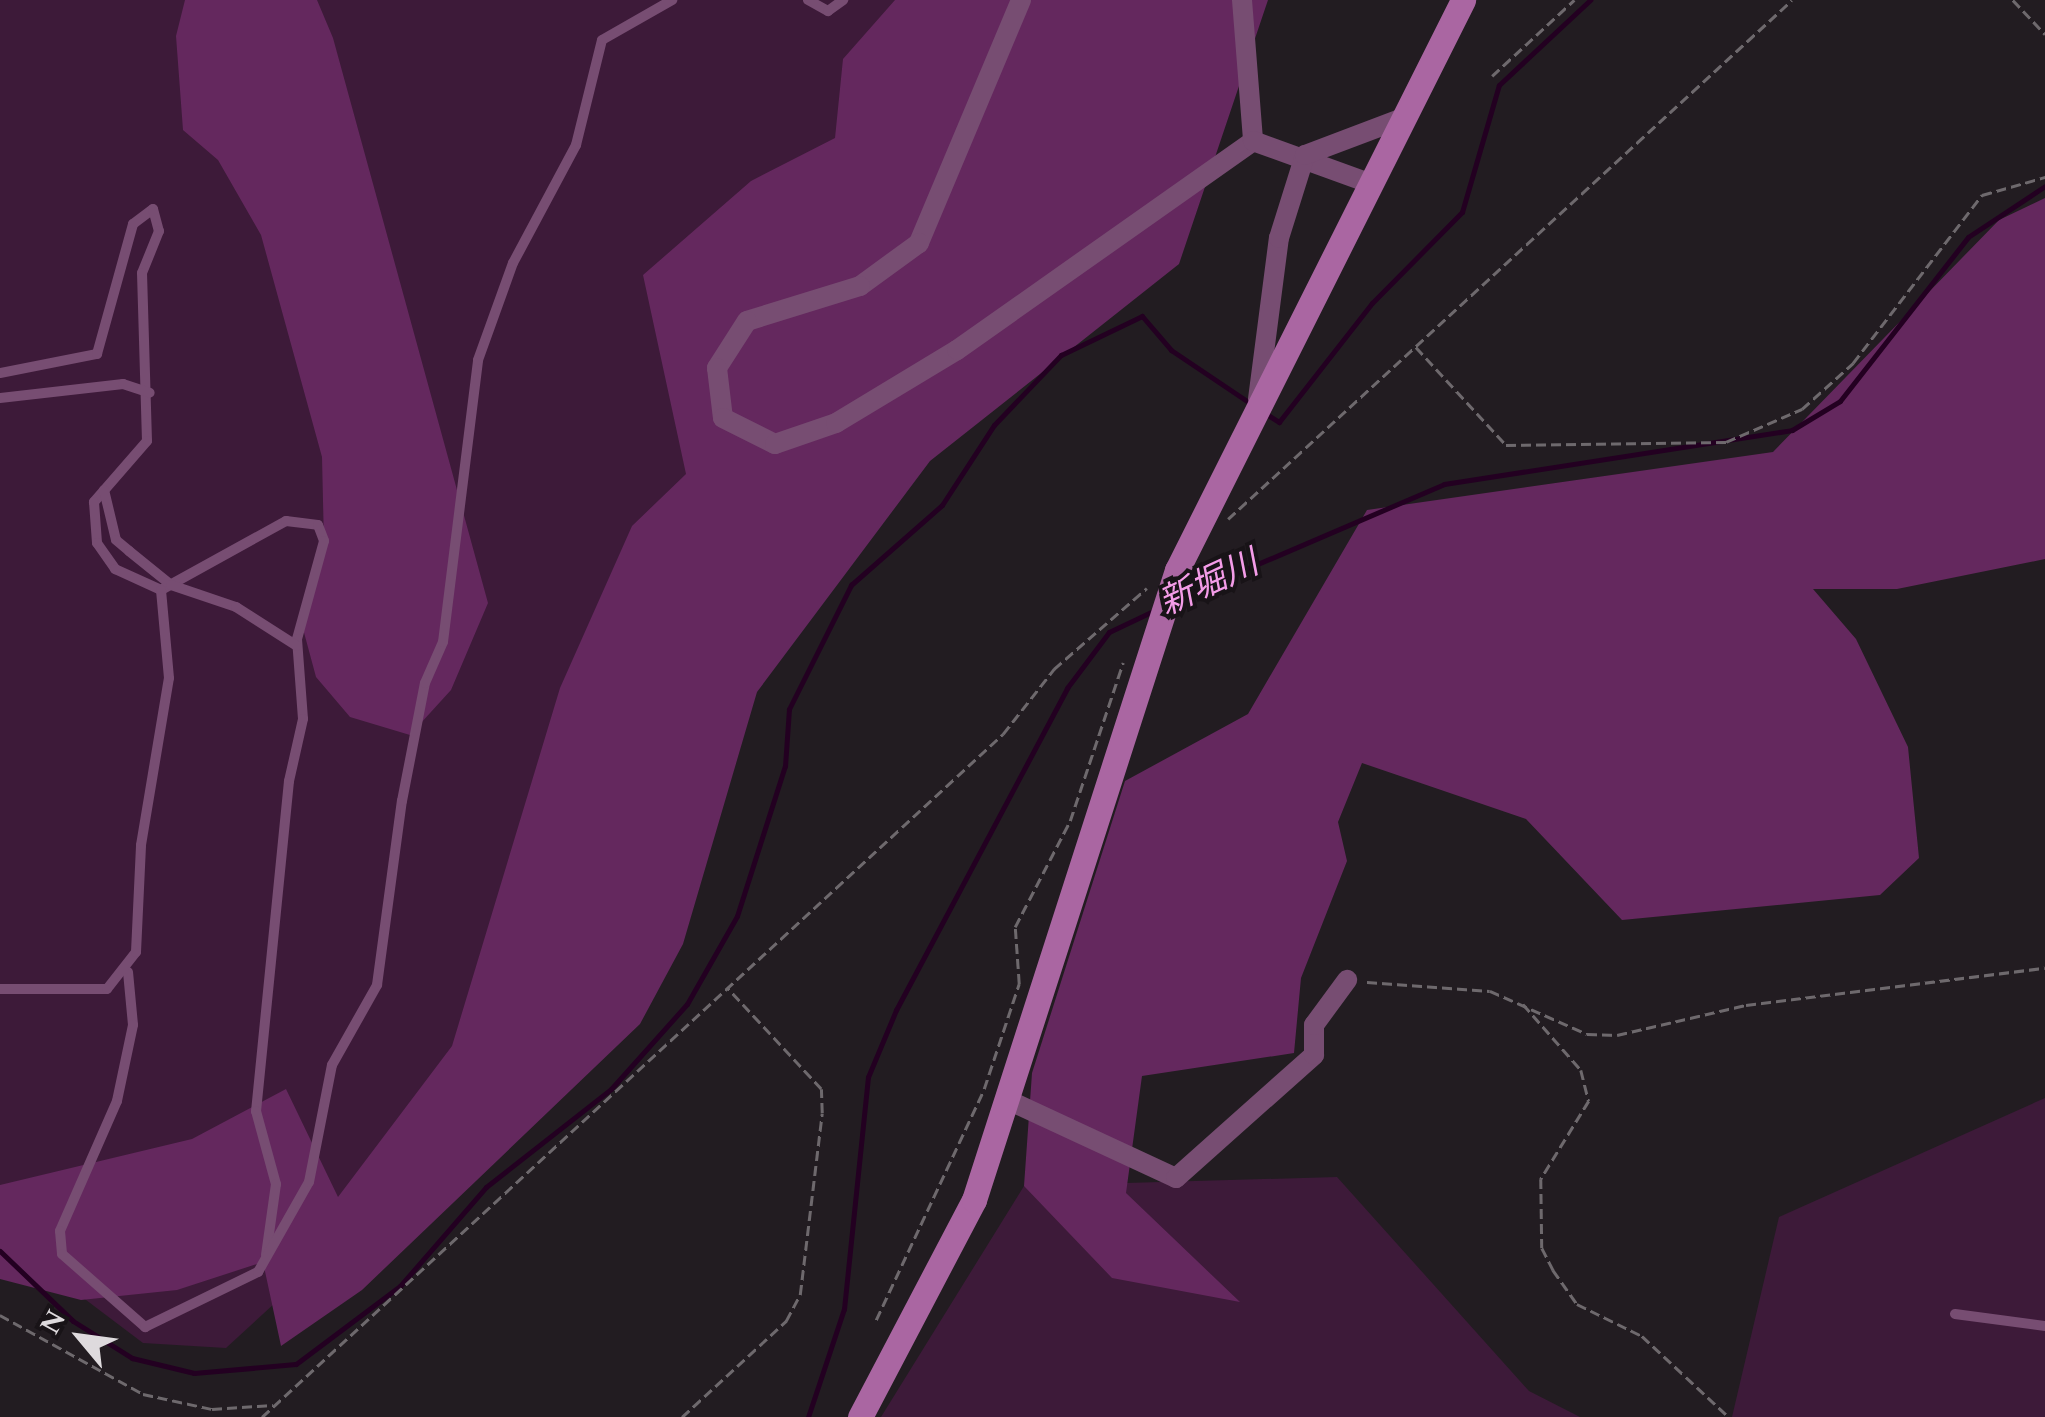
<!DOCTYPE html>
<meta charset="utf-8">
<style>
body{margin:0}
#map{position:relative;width:2045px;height:1417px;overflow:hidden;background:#221c21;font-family:Spectral,"Noto Sans JP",serif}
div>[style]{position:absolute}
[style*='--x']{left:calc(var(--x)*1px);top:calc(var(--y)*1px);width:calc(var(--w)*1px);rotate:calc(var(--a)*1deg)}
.green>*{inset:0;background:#3d1a39}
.forest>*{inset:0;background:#64285e}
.stream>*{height:5px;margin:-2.5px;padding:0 2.5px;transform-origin:2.5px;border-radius:2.5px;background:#230021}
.path>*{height:2.5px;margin-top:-1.25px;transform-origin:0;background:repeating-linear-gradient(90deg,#6e696d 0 10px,transparent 0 15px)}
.lane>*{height:10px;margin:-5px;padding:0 5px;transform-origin:5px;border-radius:5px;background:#774d72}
.street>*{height:20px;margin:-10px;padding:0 10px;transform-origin:10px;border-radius:10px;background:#774d72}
.secondary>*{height:25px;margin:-12.5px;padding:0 12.5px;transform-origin:12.5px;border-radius:12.5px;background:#aa66a2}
span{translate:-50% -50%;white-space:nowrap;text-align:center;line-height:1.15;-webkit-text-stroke:8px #181317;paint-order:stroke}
.water-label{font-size:35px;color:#f49ce8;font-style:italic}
.north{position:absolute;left:30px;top:1287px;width:100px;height:100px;-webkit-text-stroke:8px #181317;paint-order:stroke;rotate:299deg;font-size:28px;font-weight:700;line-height:40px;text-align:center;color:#dedadd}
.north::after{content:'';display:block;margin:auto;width:35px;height:45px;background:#dedadd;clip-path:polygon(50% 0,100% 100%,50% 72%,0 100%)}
</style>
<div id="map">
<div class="green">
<i style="clip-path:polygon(0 0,978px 0,789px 489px,385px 1202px,226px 1348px,143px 1343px,0 1235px)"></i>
<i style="clip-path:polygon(2045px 1098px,2045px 1417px,1732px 1417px,1779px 1217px)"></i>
<i style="clip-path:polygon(1337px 1177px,1529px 1391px,1580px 1417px,881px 1417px,1024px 1186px)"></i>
</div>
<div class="forest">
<i style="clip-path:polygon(185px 0,317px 0,333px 38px,488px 603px,451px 690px,410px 735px,350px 717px,316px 677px,302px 625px,324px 544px,322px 457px,261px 235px,218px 160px,183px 130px,176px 36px)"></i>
<i style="clip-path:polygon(895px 0,1268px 0,1179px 264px,930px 461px,757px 692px,683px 944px,640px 1024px,362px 1290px,281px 1346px,263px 1262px,177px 1290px,81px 1300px,0 1279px,0 1185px,192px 1139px,286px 1089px,338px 1197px,452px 1046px,560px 688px,632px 526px,686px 474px,643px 275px,751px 181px,835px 138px,843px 59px)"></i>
<i style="clip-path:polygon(2045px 198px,2045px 559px,1897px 589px,1813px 589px,1856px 639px,1908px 747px,1919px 858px,1880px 895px,1622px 920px,1526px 819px,1362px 763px,1338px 822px,1347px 861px,1301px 978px,1294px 1053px,1142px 1076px,1126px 1193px,1240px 1302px,1112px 1278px,1024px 1186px,1032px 1073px,1125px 781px,1248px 714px,1367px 510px,1773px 452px,1999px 220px)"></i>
</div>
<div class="stream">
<i style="--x:1263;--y:412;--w:19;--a:32"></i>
<i style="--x:1279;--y:422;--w:151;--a:-52"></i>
<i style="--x:1372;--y:303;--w:128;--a:-45.3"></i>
<i style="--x:1462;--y:212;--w:132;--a:-73.8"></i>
<i style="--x:1499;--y:85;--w:125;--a:-43"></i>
<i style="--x:1176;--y:599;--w:292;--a:-23.2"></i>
<i style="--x:1444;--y:484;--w:352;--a:-8.8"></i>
<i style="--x:1792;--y:430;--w:56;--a:-31.1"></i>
<i style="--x:1840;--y:401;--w:208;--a:-52"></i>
<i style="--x:1968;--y:237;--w:92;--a:-33.5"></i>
<i style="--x:0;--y:1251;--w:101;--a:43.8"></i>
<i style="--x:73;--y:1321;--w:70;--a:32.1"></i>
<i style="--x:132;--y:1358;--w:64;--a:13.6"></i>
<i style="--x:194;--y:1373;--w:102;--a:-5"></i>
<i style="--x:296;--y:1364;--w:130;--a:-36.9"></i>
<i style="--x:400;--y:1286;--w:131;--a:-49"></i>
<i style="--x:486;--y:1187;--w:159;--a:-38.1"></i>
<i style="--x:611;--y:1089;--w:114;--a:-48.2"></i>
<i style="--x:687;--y:1004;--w:101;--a:-60.4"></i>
<i style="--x:737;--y:916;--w:157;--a:-72.3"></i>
<i style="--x:785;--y:766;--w:57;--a:-86"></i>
<i style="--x:789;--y:709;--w:139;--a:-63.4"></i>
<i style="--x:851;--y:585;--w:121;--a:-41.3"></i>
<i style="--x:942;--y:505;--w:95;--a:-57"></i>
<i style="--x:994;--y:425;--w:97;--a:-46.3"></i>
<i style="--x:1061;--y:355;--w:90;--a:-25.7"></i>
<i style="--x:1142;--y:316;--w:45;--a:49.5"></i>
<i style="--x:1171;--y:350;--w:95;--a:33.9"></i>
<i style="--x:808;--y:1417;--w:114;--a:-71.6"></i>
<i style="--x:844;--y:1309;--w:233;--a:-84.1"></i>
<i style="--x:868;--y:1077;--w:73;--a:-67.3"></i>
<i style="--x:896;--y:1010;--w:365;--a:-62"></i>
<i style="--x:1067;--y:688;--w:70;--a:-53.1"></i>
<i style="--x:1109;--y:632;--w:49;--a:-25.5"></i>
</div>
<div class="path">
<i style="--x:2013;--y:0;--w:47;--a:46.7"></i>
<i style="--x:1492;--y:76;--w:112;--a:-42.8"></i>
<i style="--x:1416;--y:347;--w:133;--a:47.4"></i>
<i style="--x:1506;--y:445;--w:220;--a:-0.8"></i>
<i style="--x:1726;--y:442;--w:83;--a:-23.5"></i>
<i style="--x:1802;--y:409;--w:69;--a:-42"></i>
<i style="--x:1853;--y:363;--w:212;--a:-52.5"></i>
<i style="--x:1982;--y:195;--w:66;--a:-15.9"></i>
<i style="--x:1228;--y:519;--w:766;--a:-42.62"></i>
<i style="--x:1367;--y:982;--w:123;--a:4.2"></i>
<i style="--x:1490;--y:991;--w:106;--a:23.9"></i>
<i style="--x:1587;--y:1034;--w:30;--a:2"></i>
<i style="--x:1617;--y:1035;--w:132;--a:-13.1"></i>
<i style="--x:1746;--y:1005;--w:301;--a:-7.1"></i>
<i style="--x:1523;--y:1004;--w:88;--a:48.7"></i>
<i style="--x:1581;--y:1070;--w:32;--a:76"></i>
<i style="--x:1589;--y:1101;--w:92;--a:121.6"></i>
<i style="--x:1541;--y:1179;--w:69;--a:89.2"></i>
<i style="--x:1542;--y:1248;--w:25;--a:63"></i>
<i style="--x:1553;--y:1270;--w:42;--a:54.8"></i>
<i style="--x:1577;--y:1304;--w:72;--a:26.2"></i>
<i style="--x:1642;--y:1336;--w:119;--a:43"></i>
<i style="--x:0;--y:1315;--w:163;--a:28.9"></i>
<i style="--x:143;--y:1394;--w:71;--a:12.3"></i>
<i style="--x:212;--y:1409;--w:61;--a:-3.8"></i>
<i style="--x:876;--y:1320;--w:255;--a:-64.9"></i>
<i style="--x:984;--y:1089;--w:111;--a:-71.6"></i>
<i style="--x:1019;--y:984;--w:57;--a:-94"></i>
<i style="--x:1015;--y:927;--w:119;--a:-62.6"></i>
<i style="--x:1070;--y:821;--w:167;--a:-71.5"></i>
<i style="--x:262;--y:1417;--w:1008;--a:-42.67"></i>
<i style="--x:1003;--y:734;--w:83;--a:-51.9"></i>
<i style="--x:1054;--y:669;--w:123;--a:-41.1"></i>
<i style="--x:682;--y:1417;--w:142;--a:-42.7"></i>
<i style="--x:786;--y:1321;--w:30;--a:-62"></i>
<i style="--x:800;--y:1295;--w:183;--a:-83.1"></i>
<i style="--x:822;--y:1113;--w:24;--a:-92"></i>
<i style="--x:821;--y:1089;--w:138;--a:-132.9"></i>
</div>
<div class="lane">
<i style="--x:808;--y:0;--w:23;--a:29"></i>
<i style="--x:828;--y:11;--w:19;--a:-36"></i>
<i style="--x:0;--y:373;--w:99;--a:-11.1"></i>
<i style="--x:97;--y:354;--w:135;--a:-74.5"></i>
<i style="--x:133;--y:224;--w:25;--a:-37"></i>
<i style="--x:153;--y:209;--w:23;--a:75"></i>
<i style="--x:159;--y:231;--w:45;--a:112"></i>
<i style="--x:142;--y:273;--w:168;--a:88.3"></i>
<i style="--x:147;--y:441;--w:81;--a:131"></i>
<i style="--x:94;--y:502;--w:41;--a:85.8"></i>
<i style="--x:97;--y:543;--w:32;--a:55"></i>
<i style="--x:115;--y:569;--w:51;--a:24.5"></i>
<i style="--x:161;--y:590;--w:143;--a:-28.9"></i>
<i style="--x:286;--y:521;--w:32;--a:7"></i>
<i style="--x:318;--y:525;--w:17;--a:69"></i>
<i style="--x:324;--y:541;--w:102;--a:105.4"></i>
<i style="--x:297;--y:639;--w:80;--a:85.7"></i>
<i style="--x:303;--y:719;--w:64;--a:102.7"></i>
<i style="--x:289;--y:781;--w:332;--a:95.7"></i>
<i style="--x:256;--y:1111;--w:76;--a:74.7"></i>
<i style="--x:276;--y:1184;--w:72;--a:98"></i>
<i style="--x:0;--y:398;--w:124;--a:-6.5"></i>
<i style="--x:123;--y:384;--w:28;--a:18"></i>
<i style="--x:104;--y:490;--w:51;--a:76.5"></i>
<i style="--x:116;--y:540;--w:17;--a:40"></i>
<i style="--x:129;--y:551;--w:54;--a:39"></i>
<i style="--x:171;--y:585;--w:69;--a:18.7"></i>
<i style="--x:236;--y:607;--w:72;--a:32.6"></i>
<i style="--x:128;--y:972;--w:53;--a:84.6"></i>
<i style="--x:133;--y:1025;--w:78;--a:101.9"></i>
<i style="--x:117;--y:1101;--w:142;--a:113.7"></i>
<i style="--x:60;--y:1231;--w:23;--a:85"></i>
<i style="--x:62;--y:1254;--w:111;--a:41.3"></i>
<i style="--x:145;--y:1327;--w:126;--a:-26"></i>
<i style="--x:258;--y:1272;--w:103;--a:-60.5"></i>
<i style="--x:309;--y:1182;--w:119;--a:-78.9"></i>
<i style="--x:332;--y:1065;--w:92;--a:-60.6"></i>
<i style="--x:377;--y:985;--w:186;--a:-82.3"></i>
<i style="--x:402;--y:801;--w:120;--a:-79"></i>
<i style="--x:425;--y:683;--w:45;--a:-66.3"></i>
<i style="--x:443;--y:642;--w:284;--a:-82.9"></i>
<i style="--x:478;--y:360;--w:103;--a:-70.2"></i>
<i style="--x:513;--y:263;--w:134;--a:-61.9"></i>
<i style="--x:576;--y:145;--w:108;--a:-76.1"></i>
<i style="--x:602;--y:40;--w:81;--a:-29.7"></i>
<i style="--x:0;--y:989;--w:107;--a:0"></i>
<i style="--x:107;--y:989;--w:47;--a:-51.9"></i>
<i style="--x:136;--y:952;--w:107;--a:-87.3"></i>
<i style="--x:141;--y:845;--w:169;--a:-80.5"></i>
<i style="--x:169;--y:678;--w:88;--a:-95.2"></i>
<i style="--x:1955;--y:1314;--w:91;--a:7.6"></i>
</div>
<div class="street">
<i style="--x:1021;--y:0;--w:264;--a:112.8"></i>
<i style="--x:919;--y:243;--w:73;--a:143.9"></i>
<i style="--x:860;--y:286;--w:118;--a:162.8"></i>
<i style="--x:747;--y:321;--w:56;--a:122.6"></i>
<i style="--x:717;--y:368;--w:50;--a:83.2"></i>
<i style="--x:723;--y:418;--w:58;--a:26.6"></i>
<i style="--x:775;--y:444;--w:65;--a:-19"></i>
<i style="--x:836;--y:423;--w:141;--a:-31.1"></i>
<i style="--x:957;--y:350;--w:362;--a:-35.2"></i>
<i style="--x:1242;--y:0;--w:141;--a:85.5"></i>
<i style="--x:1253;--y:141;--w:123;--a:19.9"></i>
<i style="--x:1258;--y:399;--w:162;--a:-82.6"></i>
<i style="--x:1279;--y:238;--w:87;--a:-72.6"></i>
<i style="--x:1305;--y:155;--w:105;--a:-20.7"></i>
<i style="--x:1010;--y:1101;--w:183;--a:24.9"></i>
<i style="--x:1176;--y:1178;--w:185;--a:-41.7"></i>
<i style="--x:1314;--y:1055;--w:30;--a:-90"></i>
<i style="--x:1314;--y:1025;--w:56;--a:-53.7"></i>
</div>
<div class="secondary">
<i style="--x:860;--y:1417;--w:245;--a:-62.3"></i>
<i style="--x:974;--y:1200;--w:662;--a:-72.14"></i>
<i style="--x:1177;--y:570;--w:638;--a:-63.35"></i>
</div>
<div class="water-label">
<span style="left:1209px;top:584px;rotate:-25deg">新堀川</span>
</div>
<div class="north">N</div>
</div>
